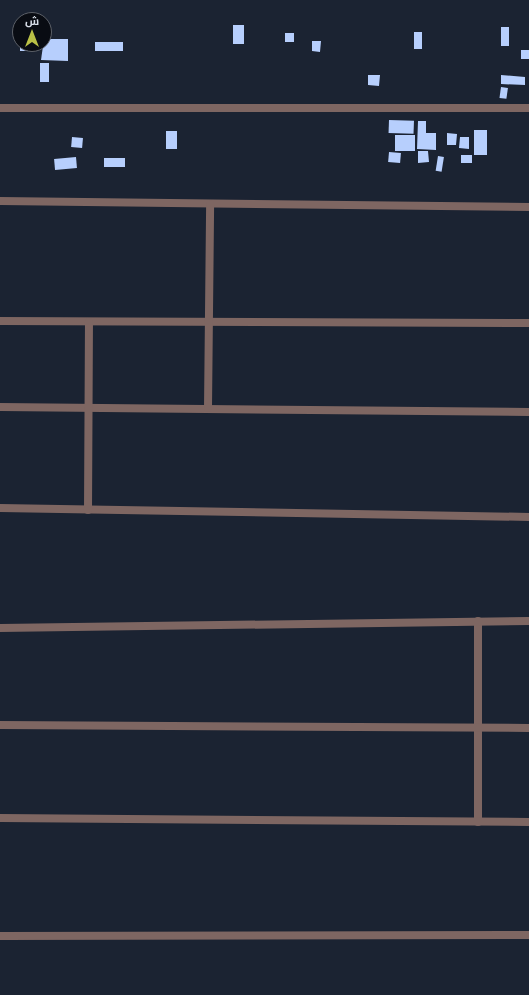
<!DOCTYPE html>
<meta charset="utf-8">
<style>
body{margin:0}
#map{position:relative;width:529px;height:995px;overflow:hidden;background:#1b2332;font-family:"Noto Sans",Cairo,sans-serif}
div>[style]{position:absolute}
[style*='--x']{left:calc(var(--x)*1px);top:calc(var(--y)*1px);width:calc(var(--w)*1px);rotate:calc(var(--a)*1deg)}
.building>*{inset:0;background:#b7cffd;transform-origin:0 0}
.minor>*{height:8px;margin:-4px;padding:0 4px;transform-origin:4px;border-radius:4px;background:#7e6662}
span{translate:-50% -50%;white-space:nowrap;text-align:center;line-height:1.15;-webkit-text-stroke:4px #090c13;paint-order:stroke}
.north{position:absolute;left:12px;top:12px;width:40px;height:40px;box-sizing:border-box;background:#090c13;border:1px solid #5c6068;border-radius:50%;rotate:0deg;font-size:11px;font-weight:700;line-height:16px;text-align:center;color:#d8dee8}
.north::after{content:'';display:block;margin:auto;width:14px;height:18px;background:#b9c046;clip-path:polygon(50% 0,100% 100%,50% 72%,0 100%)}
</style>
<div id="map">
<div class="building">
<i style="left:233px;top:25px;width:11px;height:19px"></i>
<i style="left:501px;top:27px;width:8px;height:19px"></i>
<i style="left:414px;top:32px;width:8px;height:17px"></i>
<i style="left:285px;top:33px;width:9px;height:9px"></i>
<i style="clip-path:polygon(44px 39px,68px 39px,68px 61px,41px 60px)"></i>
<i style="clip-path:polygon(312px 41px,321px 41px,320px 52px,312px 51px)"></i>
<i style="left:95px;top:42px;width:28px;height:9px"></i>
<i style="left:20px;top:44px;width:11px;height:7px"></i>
<i style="left:521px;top:50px;width:8px;height:9px"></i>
<i style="left:40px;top:63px;width:9px;height:19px"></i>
<i style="clip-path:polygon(368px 75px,380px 75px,379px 86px,368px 85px)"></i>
<i style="clip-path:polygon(501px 75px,525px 77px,525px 85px,501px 84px)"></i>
<i style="left:501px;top:87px;width:7px;height:11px;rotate:8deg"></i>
<i style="left:389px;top:120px;width:25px;height:13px;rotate:2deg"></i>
<i style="clip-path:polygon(418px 121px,426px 121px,426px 133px,436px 133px,436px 150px,417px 149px)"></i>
<i style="left:474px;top:130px;width:13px;height:25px"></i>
<i style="left:166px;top:131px;width:11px;height:18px"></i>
<i style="clip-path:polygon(447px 133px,457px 134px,456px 145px,447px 145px)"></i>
<i style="left:395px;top:135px;width:20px;height:16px"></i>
<i style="left:72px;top:137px;width:11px;height:10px;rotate:5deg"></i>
<i style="clip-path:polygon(460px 137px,469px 137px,469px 149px,459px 148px)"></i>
<i style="clip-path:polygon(418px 151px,428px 151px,429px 162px,418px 163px)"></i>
<i style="left:389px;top:152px;width:12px;height:10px;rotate:5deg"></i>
<i style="left:472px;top:155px;width:8px;height:11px;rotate:90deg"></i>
<i style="left:438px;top:156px;width:6px;height:15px;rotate:9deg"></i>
<i style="left:76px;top:157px;width:11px;height:22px;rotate:85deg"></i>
<i style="left:104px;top:158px;width:21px;height:9px"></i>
</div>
<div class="minor">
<i style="--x:0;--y:108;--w:529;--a:0"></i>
<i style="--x:0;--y:201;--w:529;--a:0.65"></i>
<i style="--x:0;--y:321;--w:529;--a:0.22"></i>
<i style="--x:0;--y:407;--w:529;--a:0.54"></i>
<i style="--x:208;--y:408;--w:204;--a:-89.4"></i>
<i style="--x:0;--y:508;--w:529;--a:0.97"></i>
<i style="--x:88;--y:510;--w:188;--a:-89.7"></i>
<i style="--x:478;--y:621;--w:201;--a:90"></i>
<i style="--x:0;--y:628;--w:529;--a:-0.76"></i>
<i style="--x:0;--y:725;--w:529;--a:0.32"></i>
<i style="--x:0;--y:818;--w:529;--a:0.43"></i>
<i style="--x:0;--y:936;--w:529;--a:-0.11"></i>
</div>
<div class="north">ش</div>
</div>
